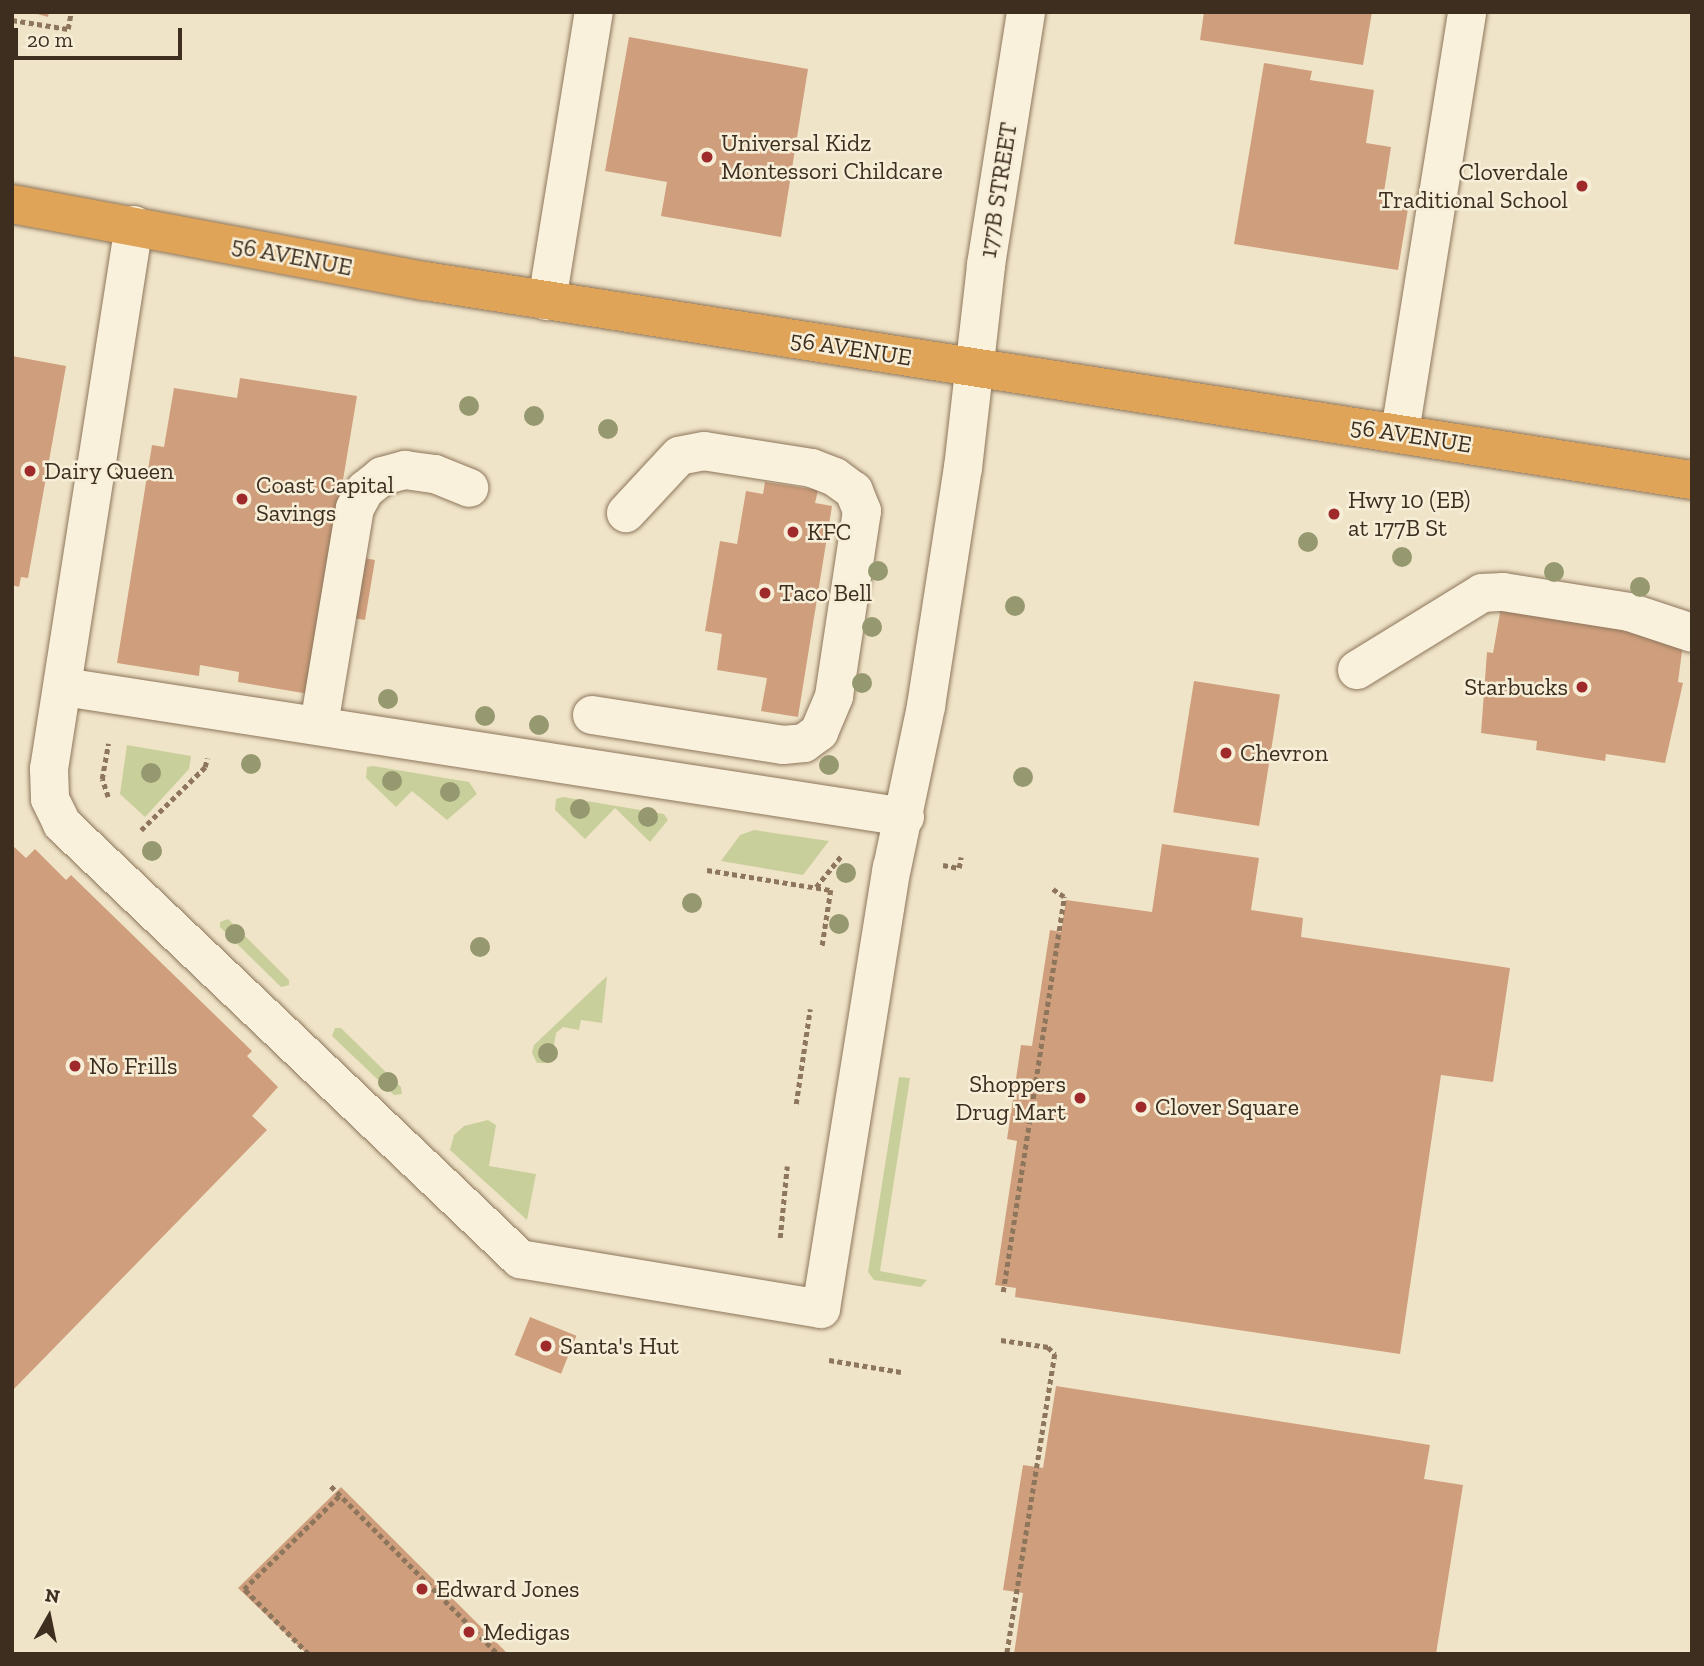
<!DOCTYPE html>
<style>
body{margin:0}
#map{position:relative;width:1704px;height:1666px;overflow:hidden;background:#f0e4c8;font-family:"Zilla Slab",serif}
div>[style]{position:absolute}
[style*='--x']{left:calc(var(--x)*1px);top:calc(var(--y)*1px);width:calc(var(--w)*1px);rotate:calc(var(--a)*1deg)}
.green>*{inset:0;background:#c9cf9b}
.building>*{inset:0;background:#cf9f7d;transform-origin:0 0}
.path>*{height:4.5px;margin-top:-2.25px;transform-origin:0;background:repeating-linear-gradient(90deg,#8d765c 0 5px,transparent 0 8.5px)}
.roads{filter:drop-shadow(0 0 2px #8d765c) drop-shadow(0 0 2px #8d765c)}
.minor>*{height:38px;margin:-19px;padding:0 19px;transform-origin:19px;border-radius:19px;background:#faf1dc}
.highway>*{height:38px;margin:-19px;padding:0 19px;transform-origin:19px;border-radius:19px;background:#e0a458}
.trees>*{width:20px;height:20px;margin:-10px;border-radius:50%;background:#96986f}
.dots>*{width:19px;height:19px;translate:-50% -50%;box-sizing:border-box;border:4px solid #f7eed8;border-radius:50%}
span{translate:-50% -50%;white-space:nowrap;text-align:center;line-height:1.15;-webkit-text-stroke:5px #f7eed8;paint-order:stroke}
.poi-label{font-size:24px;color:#3d2e20}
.left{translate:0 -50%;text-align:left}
.right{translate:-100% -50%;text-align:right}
.street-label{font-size:24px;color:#3d2e20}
.frame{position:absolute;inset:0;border:14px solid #3d2e20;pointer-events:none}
.north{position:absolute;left:14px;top:1582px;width:70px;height:70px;-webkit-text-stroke:5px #f7eed8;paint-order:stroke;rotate:9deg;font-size:19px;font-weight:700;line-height:28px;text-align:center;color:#3d2e20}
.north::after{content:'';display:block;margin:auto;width:24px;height:32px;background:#3d2e20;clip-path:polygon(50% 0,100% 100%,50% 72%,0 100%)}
.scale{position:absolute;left:14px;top:28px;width:168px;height:32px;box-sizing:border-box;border:4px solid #3d2e20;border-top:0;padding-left:9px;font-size:21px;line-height:24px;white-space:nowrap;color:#3d2e20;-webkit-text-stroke:5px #f7eed8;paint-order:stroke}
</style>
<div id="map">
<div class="green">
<i style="clip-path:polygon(127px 745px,191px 756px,189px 769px,145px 817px,120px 794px)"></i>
<i style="clip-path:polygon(373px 766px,469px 782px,477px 794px,447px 820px,412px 791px,396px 807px,366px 778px,367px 767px)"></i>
<i style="clip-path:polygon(563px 797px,664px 814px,668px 820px,650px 842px,615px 808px,585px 839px,555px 810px,556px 799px)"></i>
<i style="clip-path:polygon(754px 830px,829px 841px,803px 875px,721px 861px,740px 835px)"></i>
<i style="clip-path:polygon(228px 919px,289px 980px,289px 985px,281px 987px,220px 927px,220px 922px)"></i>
<i style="clip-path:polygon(607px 976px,602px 1023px,581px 1020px,579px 1030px,563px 1027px,556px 1033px,551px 1063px,537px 1063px,532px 1053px,534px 1045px)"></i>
<i style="clip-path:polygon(335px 1028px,341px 1028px,401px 1087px,402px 1094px,394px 1095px,332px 1036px)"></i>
<i style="clip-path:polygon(899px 1077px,910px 1078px,880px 1271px,927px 1280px,921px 1287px,874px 1280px,868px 1272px)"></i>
<i style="clip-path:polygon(488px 1120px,496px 1125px,489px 1166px,536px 1174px,527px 1220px,450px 1150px,454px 1135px,464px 1126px)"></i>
</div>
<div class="building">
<i style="clip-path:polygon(30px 12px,49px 12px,48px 17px)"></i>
<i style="clip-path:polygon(1204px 12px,1372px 12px,1363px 65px,1200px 40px)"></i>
<i style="clip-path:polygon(629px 37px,808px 69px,781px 237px,661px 216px,667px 182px,605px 171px)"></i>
<i style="clip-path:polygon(1264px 63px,1312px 71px,1310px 80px,1374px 90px,1366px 143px,1391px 147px,1382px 205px,1408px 209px,1398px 270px,1234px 244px)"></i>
<i style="clip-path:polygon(12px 356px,66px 366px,28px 578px,21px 577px,19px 587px,12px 585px)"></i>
<i style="clip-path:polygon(240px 378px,357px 396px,331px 552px,375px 560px,365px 620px,323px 613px,309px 694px,238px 682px,239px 672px,200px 665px,199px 676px,117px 663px,152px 445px,164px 447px,174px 388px,237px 398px)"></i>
<i style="clip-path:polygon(765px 482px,818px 490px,815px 503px,832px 506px,798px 717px,761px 711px,767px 678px,717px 670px,722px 634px,705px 631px,720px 541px,737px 544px,746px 491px,763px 494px)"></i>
<i style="clip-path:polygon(1501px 607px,1684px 636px,1678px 682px,1683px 683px,1665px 763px,1606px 754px,1605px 761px,1536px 750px,1537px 741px,1481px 733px,1487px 652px,1493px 653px)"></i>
<i style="left:1194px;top:681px;width:87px;height:133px;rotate:9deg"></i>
<i style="clip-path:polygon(1162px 844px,1259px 858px,1251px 910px,1303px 918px,1301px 937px,1510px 968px,1493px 1082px,1441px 1075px,1400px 1354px,1015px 1297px,1016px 1288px,995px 1285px,1017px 1141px,1007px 1139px,1021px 1045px,1032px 1046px,1050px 930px,1061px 932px,1066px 900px,1152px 912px)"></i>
<i style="clip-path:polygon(12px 845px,26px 858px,35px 849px,66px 880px,71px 875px,252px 1051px,247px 1056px,278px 1087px,252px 1116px,267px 1130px,12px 1391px)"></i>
<i style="left:530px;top:1317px;width:50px;height:41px;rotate:22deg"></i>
<i style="clip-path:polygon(1056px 1386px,1430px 1445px,1424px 1479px,1463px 1485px,1436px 1654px,1014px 1654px,1023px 1593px,1003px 1590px,1023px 1465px,1043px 1468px)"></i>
<i style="clip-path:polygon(341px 1487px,508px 1654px,307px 1654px,238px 1588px)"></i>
</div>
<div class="path">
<i style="--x:12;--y:20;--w:57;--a:9.1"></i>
<i style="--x:68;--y:29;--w:17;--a:-80"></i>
<i style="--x:108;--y:797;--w:19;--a:-108"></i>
<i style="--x:102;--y:779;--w:36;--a:-80"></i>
<i style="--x:141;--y:830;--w:90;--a:-44.5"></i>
<i style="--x:205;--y:767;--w:9;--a:-77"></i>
<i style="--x:943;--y:865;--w:16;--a:11"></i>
<i style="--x:959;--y:868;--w:11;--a:-80"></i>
<i style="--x:707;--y:870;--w:126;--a:9.2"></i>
<i style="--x:831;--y:890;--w:59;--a:98.8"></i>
<i style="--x:816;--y:887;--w:40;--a:-51"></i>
<i style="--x:796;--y:1104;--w:96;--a:-81.6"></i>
<i style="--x:780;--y:1238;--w:72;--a:-84.4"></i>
<i style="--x:1003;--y:1292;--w:400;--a:-81.2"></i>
<i style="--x:1064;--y:897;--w:14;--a:-146"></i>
<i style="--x:1001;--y:1340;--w:48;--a:8.5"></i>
<i style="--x:1048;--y:1347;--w:10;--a:45"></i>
<i style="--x:1055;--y:1354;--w:304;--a:99.1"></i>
<i style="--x:829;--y:1360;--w:73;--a:9.5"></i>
<i style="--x:331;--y:1486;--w:237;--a:45.2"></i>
<i style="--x:308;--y:1654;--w:91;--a:-134.6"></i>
<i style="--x:244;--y:1589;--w:134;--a:-44.4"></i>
</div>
<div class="roads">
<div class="minor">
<i style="--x:134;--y:225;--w:551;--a:98.88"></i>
<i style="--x:49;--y:769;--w:30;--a:88"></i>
<i style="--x:50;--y:799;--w:28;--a:64"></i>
<i style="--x:62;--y:824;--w:632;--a:43.52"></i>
<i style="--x:520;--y:1259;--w:305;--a:9.4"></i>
<i style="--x:821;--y:1309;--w:447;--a:-80.9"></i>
<i style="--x:892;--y:868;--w:166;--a:-78.1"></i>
<i style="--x:926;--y:706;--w:241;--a:-81.2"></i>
<i style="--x:963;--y:468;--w:204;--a:-83.5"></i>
<i style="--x:986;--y:265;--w:256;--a:-81"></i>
<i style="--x:547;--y:301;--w:293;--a:-80.8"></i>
<i style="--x:1400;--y:432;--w:425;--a:-80.9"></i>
<i style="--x:1357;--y:670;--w:147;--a:-31.6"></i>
<i style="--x:1482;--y:593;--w:21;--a:-3"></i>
<i style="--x:1503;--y:592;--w:128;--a:9"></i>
<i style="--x:1629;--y:612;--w:66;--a:18.4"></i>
<i style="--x:64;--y:687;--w:851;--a:8.79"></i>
<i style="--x:592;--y:715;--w:193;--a:8.9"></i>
<i style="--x:783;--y:745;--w:21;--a:-5"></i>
<i style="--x:804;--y:743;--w:19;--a:-36"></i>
<i style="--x:819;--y:732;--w:39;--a:-67"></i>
<i style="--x:834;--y:696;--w:187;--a:-81.4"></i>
<i style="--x:862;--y:511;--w:22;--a:-112"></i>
<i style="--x:854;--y:491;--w:24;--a:-144"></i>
<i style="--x:835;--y:477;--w:25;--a:-159"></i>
<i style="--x:812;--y:468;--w:109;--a:-171.1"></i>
<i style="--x:704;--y:451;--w:25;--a:169"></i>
<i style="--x:679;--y:456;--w:78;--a:132.9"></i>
<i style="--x:319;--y:725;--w:220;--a:-80.6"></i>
<i style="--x:355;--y:508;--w:21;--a:-61"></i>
<i style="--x:365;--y:490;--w:22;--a:-39"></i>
<i style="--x:382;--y:476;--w:24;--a:-15"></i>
<i style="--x:405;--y:470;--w:30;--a:8"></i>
<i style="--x:435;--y:474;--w:37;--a:22"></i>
</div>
<div class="highway">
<i style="--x:12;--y:204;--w:420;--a:10.6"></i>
<i style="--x:425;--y:281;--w:1283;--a:8.93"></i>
</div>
</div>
<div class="trees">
<i style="left:469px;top:406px"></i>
<i style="left:534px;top:416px"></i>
<i style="left:608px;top:429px"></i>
<i style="left:1308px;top:542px"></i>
<i style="left:1402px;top:557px"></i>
<i style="left:878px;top:571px"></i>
<i style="left:1554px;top:572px"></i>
<i style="left:1640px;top:587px"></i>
<i style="left:1015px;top:606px"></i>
<i style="left:872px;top:627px"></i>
<i style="left:862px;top:683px"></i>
<i style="left:388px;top:699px"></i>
<i style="left:485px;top:716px"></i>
<i style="left:539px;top:725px"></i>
<i style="left:251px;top:764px"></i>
<i style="left:829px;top:765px"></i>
<i style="left:151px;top:773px"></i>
<i style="left:1023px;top:777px"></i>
<i style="left:392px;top:781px"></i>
<i style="left:450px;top:792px"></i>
<i style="left:580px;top:809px"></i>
<i style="left:648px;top:817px"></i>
<i style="left:152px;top:851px"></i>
<i style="left:846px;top:873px"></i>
<i style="left:692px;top:903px"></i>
<i style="left:839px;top:924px"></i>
<i style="left:235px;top:934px"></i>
<i style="left:480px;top:947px"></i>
<i style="left:548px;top:1053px"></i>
<i style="left:388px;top:1082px"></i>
</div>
<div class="dots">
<i style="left:707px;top:157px;background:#9e2a2b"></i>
<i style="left:1582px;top:186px;background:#9e2a2b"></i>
<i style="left:30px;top:471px;background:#9e2a2b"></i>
<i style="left:242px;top:499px;background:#9e2a2b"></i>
<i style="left:1334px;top:514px;background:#9e2a2b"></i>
<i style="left:793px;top:532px;background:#9e2a2b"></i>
<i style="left:765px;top:593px;background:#9e2a2b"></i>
<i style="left:1582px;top:687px;background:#9e2a2b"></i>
<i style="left:1226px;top:753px;background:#9e2a2b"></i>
<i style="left:75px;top:1066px;background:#9e2a2b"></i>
<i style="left:1080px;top:1098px;background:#9e2a2b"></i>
<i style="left:1141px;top:1107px;background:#9e2a2b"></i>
<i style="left:546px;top:1346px;background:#9e2a2b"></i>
<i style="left:422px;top:1589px;background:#9e2a2b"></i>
<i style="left:469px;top:1632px;background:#9e2a2b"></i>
</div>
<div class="poi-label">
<span class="left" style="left:721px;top:157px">Universal Kidz<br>Montessori Childcare</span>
<span class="right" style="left:1568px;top:186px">Cloverdale<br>Traditional School</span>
<span class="left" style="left:44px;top:471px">Dairy Queen</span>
<span class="left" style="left:256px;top:499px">Coast Capital<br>Savings</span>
<span class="left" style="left:1348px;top:514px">Hwy 10 (EB)<br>at 177B St</span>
<span class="left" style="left:807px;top:532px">KFC</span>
<span class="left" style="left:779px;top:593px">Taco Bell</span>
<span class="right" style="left:1568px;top:687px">Starbucks</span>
<span class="left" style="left:1240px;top:753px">Chevron</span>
<span class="left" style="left:89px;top:1066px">No Frills</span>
<span class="right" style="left:1066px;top:1098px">Shoppers<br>Drug Mart</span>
<span class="left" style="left:1155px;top:1107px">Clover Square</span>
<span class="left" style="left:560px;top:1346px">Santa's Hut</span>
<span class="left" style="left:436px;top:1589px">Edward Jones</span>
<span class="left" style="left:483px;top:1632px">Medigas</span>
</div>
<div class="street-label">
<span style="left:998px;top:190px;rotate:-81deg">177B STREET</span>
<span style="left:292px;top:256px;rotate:11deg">56 AVENUE</span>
<span style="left:851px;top:348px;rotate:9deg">56 AVENUE</span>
<span style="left:1411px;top:435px;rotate:9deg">56 AVENUE</span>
</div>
<div class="frame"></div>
<div class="north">N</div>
<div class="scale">20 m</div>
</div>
